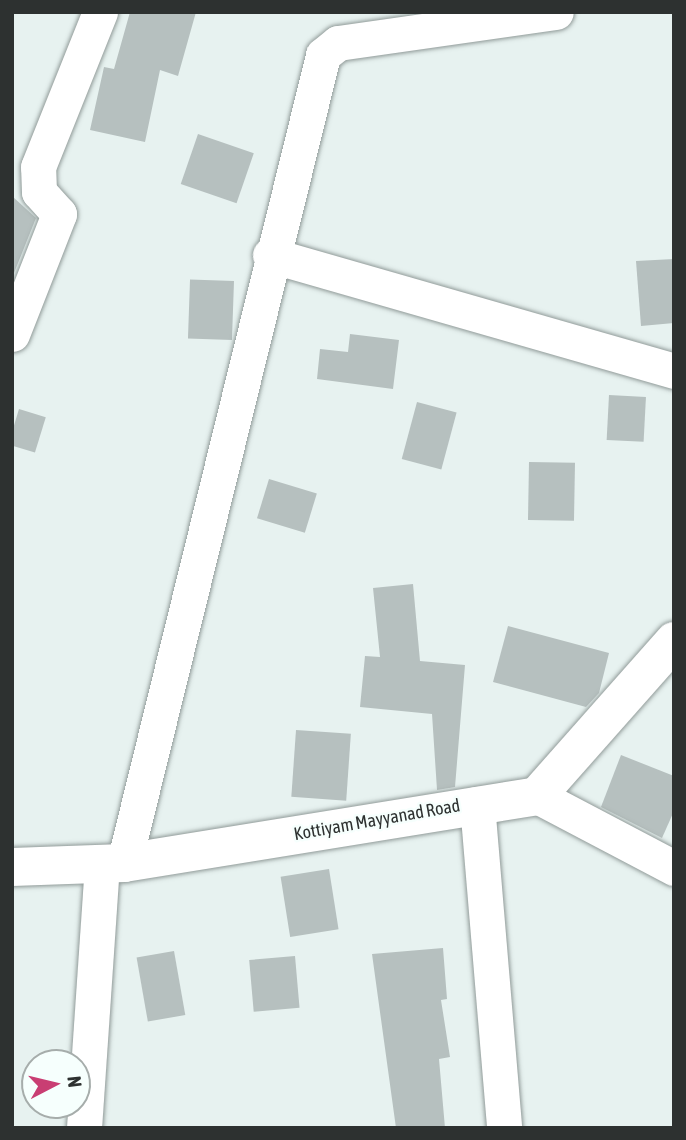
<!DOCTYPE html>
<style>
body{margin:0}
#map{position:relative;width:686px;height:1140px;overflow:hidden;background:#e7f2f0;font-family:"Asap Condensed",sans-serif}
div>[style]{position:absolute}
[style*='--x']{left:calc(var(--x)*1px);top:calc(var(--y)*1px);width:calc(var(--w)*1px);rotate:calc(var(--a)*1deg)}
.building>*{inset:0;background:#b6c0bf;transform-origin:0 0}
.roads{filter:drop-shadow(0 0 2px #919b99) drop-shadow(0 0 2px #919b99)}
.street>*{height:35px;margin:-17.5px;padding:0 17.5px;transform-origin:17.5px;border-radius:17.5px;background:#fff}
.secondary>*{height:38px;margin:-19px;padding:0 19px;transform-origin:19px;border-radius:19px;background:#fff}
span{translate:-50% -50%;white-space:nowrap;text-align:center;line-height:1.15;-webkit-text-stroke:5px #f6fffd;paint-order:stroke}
.street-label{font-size:18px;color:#2d3130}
.frame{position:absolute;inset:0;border:14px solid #2d3130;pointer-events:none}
.north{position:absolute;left:21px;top:1049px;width:70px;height:70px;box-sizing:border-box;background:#f6fffd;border:2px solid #a6adab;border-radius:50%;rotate:83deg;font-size:19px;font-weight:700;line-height:28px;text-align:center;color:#2d3130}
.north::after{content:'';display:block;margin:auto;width:24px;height:32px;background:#c93e73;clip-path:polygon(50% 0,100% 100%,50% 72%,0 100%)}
</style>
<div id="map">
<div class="building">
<i style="clip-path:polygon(130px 12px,196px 12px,178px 76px,160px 70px,145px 142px,90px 130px,104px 67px,114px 69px)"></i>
<i style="left:198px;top:134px;width:59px;height:53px;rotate:19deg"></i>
<i style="clip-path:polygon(12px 196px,36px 218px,12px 278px)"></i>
<i style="clip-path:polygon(674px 259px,674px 323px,641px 326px,636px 261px)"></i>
<i style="left:234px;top:281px;width:59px;height:44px;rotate:92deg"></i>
<i style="clip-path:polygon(350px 334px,399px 340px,393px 389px,317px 379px,320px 349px,348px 352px)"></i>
<i style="left:609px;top:395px;width:37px;height:45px;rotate:3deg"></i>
<i style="left:417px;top:402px;width:41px;height:59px;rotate:15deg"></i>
<i style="left:19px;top:409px;width:28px;height:37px;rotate:17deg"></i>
<i style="left:529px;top:462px;width:46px;height:58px;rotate:1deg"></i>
<i style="left:269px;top:479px;width:50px;height:41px;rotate:17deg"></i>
<i style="clip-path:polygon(413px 584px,420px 661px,465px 665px,455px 787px,437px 790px,432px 714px,360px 707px,365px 656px,380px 657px,373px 588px)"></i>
<i style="clip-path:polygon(508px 626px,609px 653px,599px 693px,586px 707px,493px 682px)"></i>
<i style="left:296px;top:730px;width:55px;height:67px;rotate:4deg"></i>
<i style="clip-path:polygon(621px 755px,674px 776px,674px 811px,662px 838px,601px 807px)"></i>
<i style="left:329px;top:869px;width:61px;height:49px;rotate:81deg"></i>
<i style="clip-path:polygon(443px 948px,447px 999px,441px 1000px,450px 1057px,439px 1059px,445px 1128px,396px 1128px,372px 954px)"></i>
<i style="left:174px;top:951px;width:65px;height:38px;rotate:80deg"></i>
<i style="left:295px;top:956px;width:52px;height:46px;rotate:85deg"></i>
</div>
<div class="roads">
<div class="street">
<i style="--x:270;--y:255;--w:420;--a:16"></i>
<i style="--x:12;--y:334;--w:129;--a:-68.6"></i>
<i style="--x:59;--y:214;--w:30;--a:-132"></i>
<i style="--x:39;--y:192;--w:25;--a:-92"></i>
<i style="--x:38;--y:167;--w:167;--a:-68.2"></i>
<i style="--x:537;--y:796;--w:155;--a:27.7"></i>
<i style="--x:477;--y:804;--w:325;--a:85.2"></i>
<i style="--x:124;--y:863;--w:832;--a:-76.16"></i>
<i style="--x:323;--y:55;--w:19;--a:-39"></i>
<i style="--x:338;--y:43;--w:220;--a:-8.1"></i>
<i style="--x:84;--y:1128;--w:264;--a:-86.1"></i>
</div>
<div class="secondary">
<i style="--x:12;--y:867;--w:112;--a:-2"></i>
<i style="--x:124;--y:863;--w:418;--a:-9.2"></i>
<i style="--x:537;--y:796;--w:207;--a:-48.5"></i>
</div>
</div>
<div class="street-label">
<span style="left:377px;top:820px;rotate:-10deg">Kottiyam Mayyanad Road</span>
</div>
<div class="frame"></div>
<div class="north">N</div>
</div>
